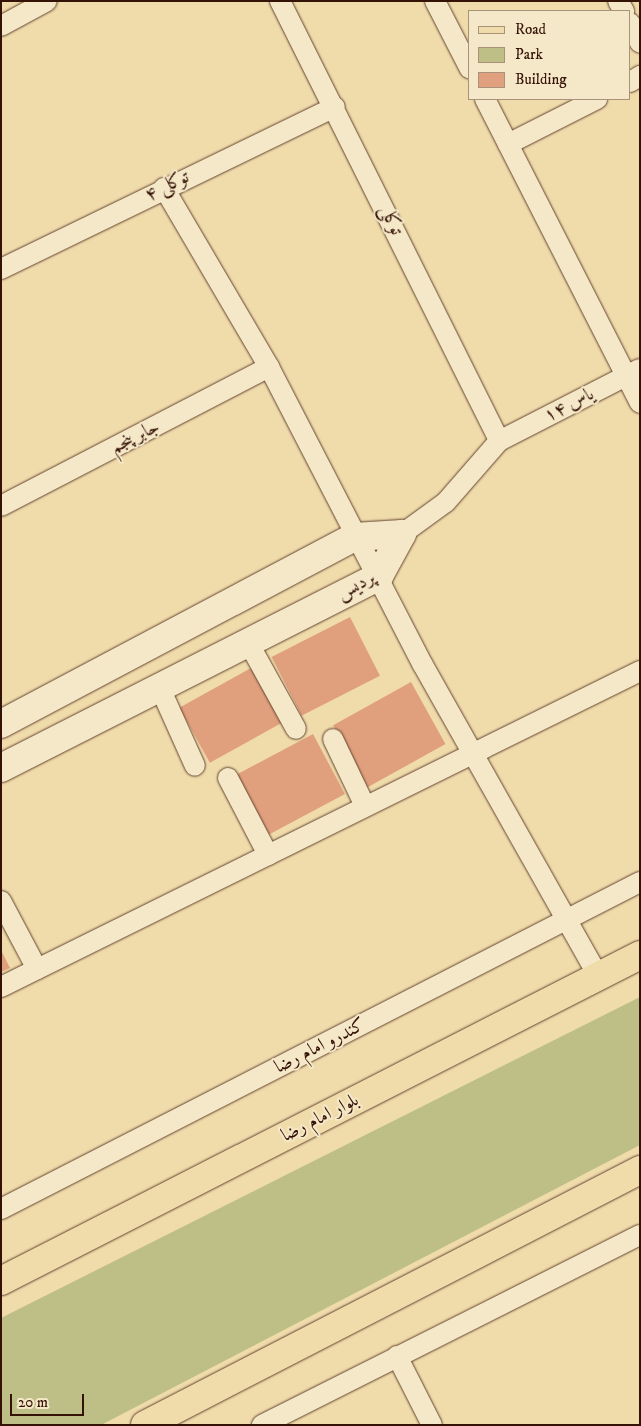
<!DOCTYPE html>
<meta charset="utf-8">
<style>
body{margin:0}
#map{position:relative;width:641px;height:1426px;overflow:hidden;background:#f0dbab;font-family:"IM FELL DW Pica",Amiri,serif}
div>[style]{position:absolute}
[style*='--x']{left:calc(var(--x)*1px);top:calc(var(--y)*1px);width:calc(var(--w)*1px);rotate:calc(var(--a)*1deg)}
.green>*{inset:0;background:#bdbf86}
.building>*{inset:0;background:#e1a07d;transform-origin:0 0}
.roads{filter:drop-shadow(0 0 1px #63442f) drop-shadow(0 0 1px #63442f)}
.street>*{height:20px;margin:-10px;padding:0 10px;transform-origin:10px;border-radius:10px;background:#f5e8c8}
.secondary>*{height:28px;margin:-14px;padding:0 14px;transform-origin:14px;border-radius:14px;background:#f5e8c8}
.primary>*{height:28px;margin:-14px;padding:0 14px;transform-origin:14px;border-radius:14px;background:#f0dbab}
span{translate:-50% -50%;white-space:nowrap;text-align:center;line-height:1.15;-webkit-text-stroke:4px #f5e8c8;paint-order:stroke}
.street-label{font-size:19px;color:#341206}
.frame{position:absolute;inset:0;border:2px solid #341206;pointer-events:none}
.legend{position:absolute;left:468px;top:10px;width:162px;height:90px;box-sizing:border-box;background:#f5e8c8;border:1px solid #a8927a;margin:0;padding:6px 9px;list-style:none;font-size:15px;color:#341206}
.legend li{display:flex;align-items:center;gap:10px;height:25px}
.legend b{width:25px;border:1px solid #a8927a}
.scale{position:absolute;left:10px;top:1394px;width:74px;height:22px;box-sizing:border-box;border:2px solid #341206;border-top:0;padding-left:6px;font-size:15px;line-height:18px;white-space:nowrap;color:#341206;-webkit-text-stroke:4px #f5e8c8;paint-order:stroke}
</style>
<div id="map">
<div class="green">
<i style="clip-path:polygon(640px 997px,640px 1145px,101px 1425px,1px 1425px,1px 1318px)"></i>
</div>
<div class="building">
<i style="left:350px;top:617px;width:66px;height:88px;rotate:63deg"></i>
<i style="left:251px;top:668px;width:63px;height:82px;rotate:61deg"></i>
<i style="left:411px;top:682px;width:71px;height:89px;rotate:61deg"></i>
<i style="left:313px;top:734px;width:68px;height:86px;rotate:62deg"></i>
<i style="clip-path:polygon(1px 950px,10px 968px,1px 972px)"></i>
</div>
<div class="roads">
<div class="street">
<i style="--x:280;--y:1;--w:491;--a:63.5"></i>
<i style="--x:435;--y:1;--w:76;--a:62.8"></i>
<i style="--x:618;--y:1;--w:12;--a:59"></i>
<i style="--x:630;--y:23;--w:22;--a:63"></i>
<i style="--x:1;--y:26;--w:52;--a:-28.5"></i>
<i style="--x:630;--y:82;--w:12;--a:-31"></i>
<i style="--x:485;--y:99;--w:341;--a:63"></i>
<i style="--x:508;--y:144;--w:100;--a:-26.8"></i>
<i style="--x:164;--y:188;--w:208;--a:59.6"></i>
<i style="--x:269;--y:367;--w:335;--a:62.7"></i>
<i style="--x:423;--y:665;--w:357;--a:60.6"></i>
<i style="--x:1;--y:269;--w:371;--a:-25.9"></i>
<i style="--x:1;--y:506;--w:302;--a:-27.4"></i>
<i style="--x:402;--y:534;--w:54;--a:-36"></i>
<i style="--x:446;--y:502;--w:81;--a:-49"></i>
<i style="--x:499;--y:441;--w:158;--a:-27.1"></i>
<i style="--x:248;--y:642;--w:99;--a:61.1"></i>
<i style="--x:160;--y:688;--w:85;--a:65.8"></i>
<i style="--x:333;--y:739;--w:74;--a:64.5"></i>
<i style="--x:228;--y:778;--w:87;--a:62.5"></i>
<i style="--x:1;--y:901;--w:77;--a:62.1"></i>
<i style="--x:1;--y:987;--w:713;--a:-26.31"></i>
<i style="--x:1;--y:1209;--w:718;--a:-27.1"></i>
<i style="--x:397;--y:1356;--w:77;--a:63.1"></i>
<i style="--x:262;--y:1425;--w:423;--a:-26.7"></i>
</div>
<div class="secondary">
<i style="--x:1;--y:724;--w:399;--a:-27.9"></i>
<i style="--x:354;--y:537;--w:48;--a:-3.6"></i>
<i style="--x:1;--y:768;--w:424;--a:-26.9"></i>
<i style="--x:379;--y:576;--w:48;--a:-61.3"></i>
</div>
<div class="primary">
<i style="--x:1;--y:1281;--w:717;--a:-27.03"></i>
<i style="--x:145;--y:1425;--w:557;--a:-27.26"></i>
</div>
</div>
<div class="street-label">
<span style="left:167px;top:186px;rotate:-26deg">توکلی ۴</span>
<span style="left:391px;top:220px;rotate:64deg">توکلی</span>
<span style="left:569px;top:405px;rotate:-27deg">یاس ۱۴</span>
<span style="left:135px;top:437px;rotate:-27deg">جابر پنجم</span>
<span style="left:356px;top:586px;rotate:-29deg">پردیس</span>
<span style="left:320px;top:1046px;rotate:-27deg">کندرو امام رضا</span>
<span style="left:320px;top:1118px;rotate:-27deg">بلوار امام رضا</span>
</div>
<div class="frame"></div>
<ul class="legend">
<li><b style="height:6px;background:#f0dbab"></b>Road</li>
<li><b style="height:14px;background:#bdbf86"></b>Park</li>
<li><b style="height:14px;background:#e1a07d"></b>Building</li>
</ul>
<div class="scale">20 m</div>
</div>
